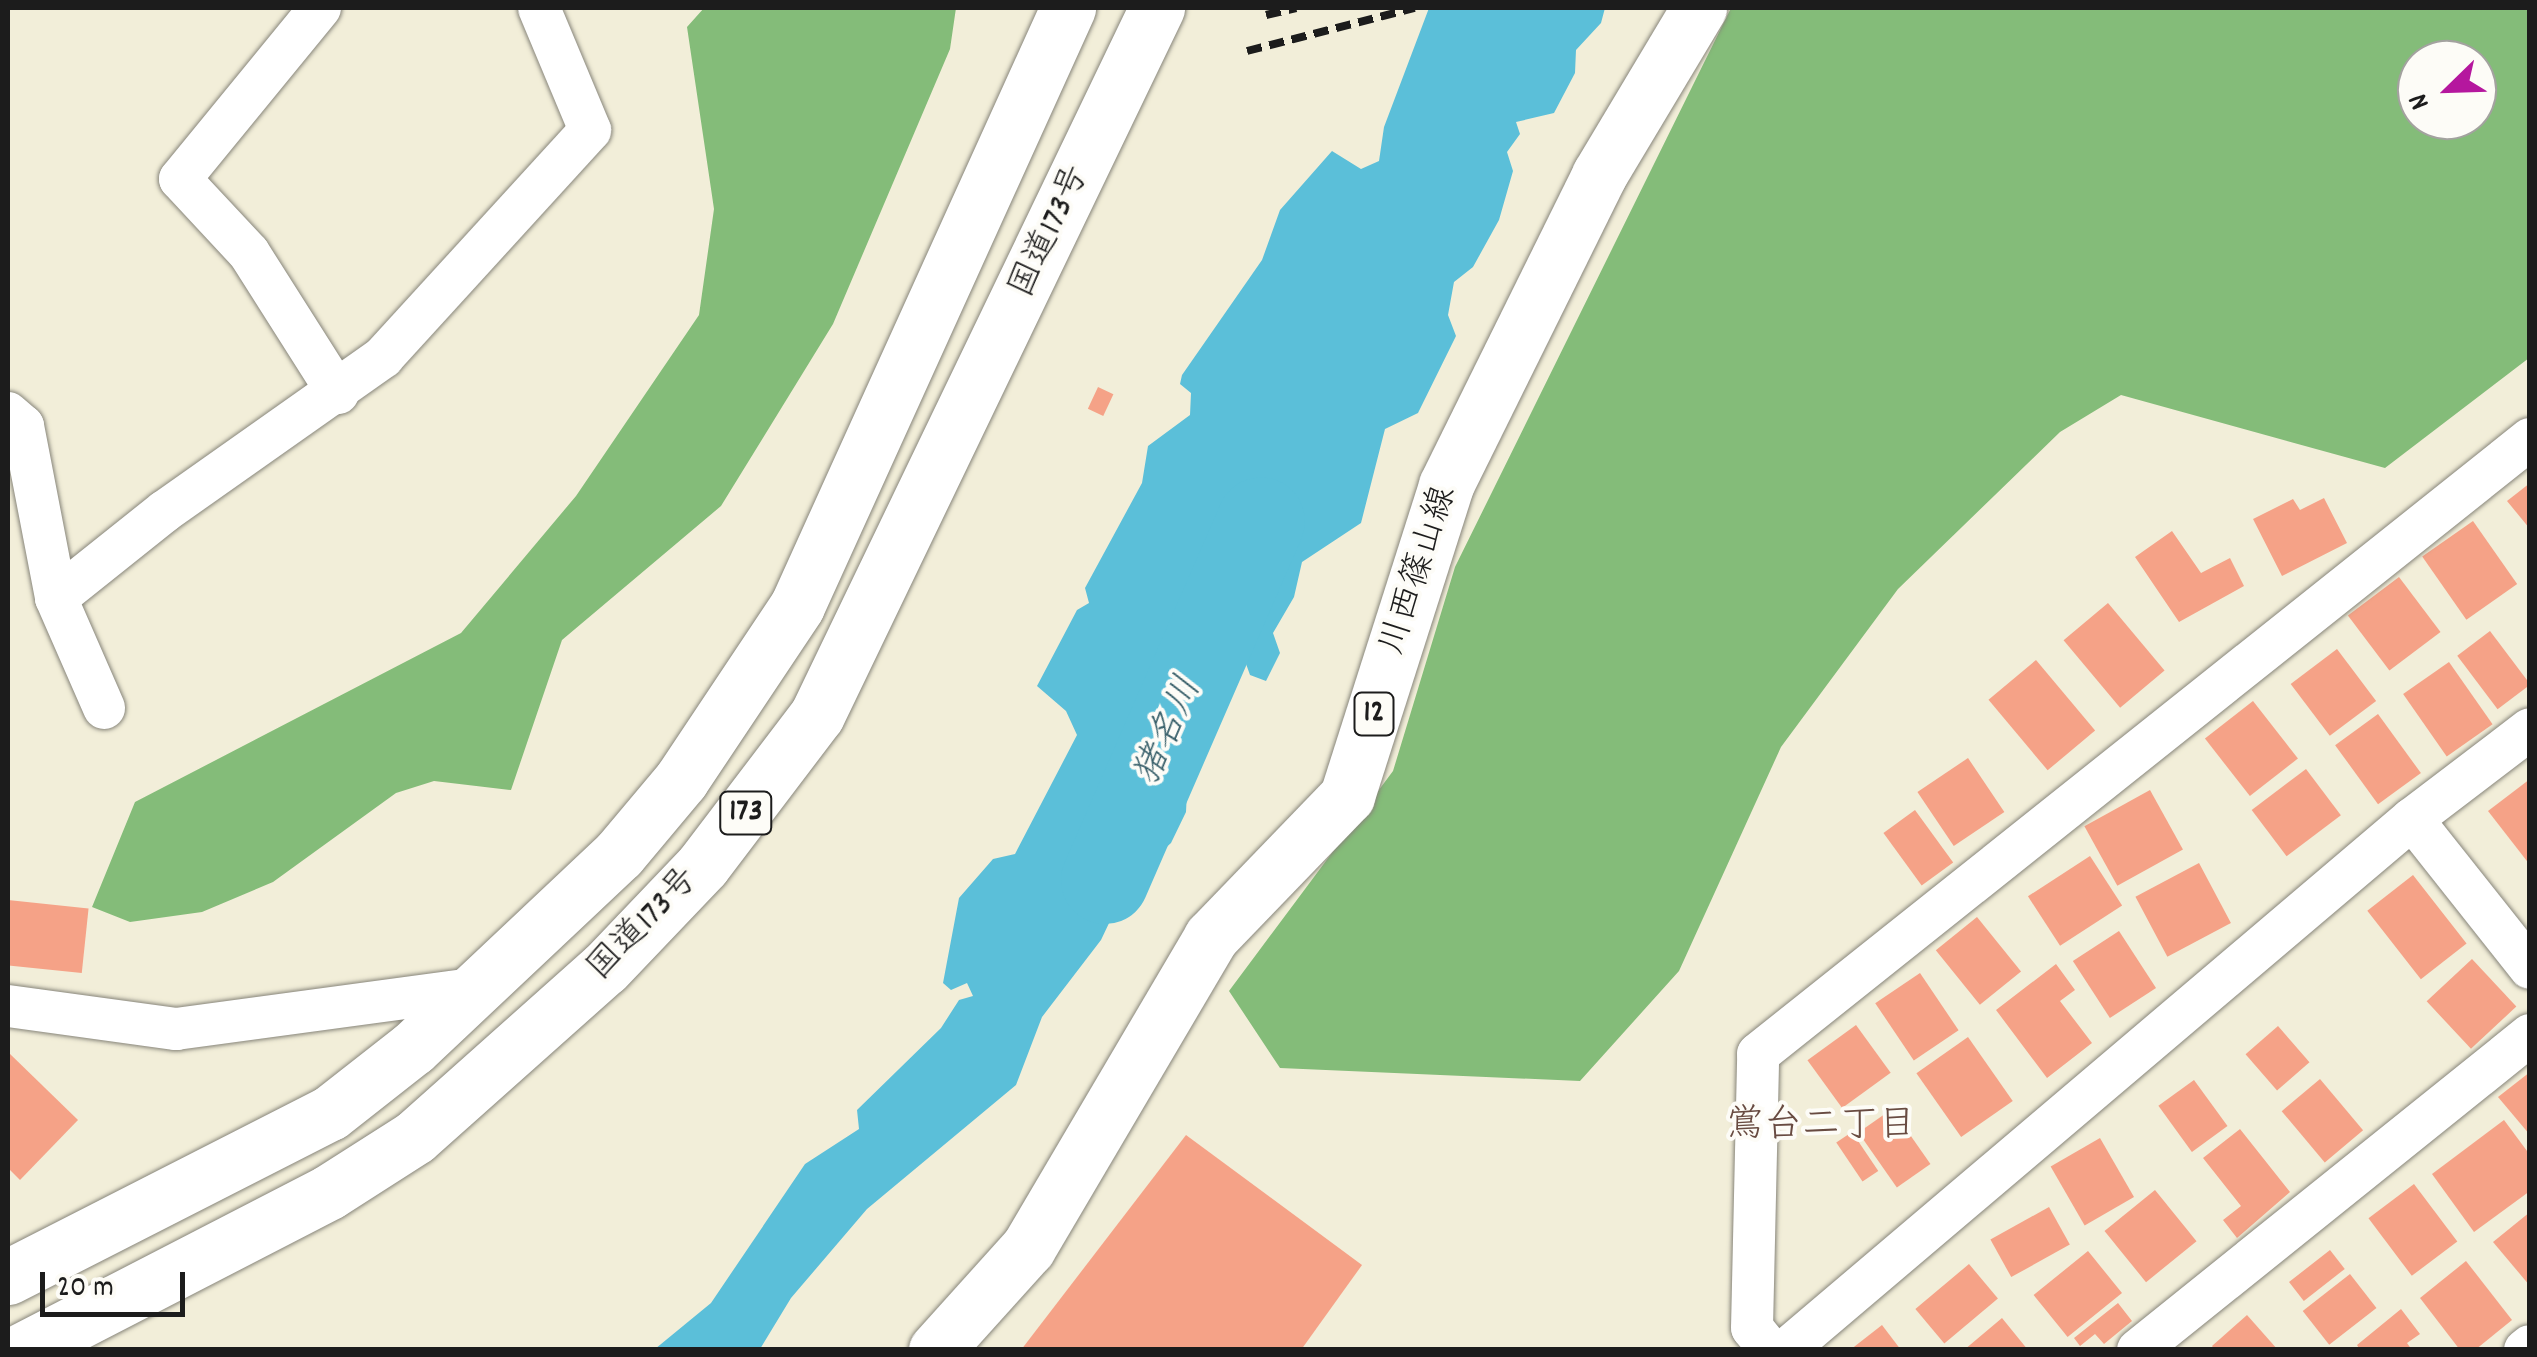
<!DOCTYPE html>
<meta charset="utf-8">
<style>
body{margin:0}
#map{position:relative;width:2537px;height:1357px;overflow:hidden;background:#f2eed9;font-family:Dekko,"Klee One",sans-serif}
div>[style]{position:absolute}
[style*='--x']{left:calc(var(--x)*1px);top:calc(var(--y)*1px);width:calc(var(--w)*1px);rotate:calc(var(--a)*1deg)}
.forest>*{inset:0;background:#84bc79}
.water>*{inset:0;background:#5bbfd9}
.river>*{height:88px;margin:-44px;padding:0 44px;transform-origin:44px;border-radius:44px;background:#5bbfd9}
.building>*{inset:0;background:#f5a287;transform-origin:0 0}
.roads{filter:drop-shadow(0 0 2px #87857a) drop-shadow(0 0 2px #87857a)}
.minor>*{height:42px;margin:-21px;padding:0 21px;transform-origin:21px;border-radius:21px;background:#fff}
.primary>*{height:55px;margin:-27.5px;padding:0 27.5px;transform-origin:27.5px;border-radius:27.5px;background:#fff}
.trunk>*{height:55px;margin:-27.5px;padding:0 27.5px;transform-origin:27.5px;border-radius:27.5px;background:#fff}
.rail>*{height:8px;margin-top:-4px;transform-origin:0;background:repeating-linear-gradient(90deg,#1c1c1c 0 15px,transparent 0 23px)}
span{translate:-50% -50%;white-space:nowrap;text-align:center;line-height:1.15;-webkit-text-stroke:8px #fdfcf7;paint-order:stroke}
.shield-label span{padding:2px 8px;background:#fdfcf7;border:2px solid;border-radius:8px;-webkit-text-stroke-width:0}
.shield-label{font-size:32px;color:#1c1c1c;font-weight:700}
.street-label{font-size:35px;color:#1c1c1c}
.water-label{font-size:38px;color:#355d68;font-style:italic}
.neighbourhood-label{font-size:38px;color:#684b41}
.frame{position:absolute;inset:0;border:10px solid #1c1c1c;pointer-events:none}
.north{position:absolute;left:2397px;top:40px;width:100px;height:100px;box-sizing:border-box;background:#fdfcf7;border:2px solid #a3a29f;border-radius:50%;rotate:247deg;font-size:28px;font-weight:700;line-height:40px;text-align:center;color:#1c1c1c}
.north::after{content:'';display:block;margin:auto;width:35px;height:45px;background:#b5179e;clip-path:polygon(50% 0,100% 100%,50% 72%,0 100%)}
.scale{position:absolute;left:40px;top:1272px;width:145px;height:45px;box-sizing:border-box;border:5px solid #1c1c1c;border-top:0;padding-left:12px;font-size:30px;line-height:35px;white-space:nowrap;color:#1c1c1c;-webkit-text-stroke:8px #fdfcf7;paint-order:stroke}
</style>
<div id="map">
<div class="forest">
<i style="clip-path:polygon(704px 8px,956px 8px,950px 49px,833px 324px,721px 506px,562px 640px,511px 790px,434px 781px,396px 793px,273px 882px,202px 912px,130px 922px,92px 907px,135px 802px,461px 633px,576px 496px,699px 315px,714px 209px,687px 27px)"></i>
<i style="clip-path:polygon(evenodd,1731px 8px,2529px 8px,2529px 358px,2385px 468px,2121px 395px,2060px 432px,1898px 589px,1781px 747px,1679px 971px,1580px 1081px,1280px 1068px,1229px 991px,1393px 771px,1455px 567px,1731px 8px,2417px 60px,2477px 60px,2477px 120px,2417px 120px,2417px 60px)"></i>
</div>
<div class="water">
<i style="clip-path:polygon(1429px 8px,1605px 8px,1601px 23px,1576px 50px,1575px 73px,1554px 113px,1516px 122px,1520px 134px,1507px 152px,1513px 171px,1499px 220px,1473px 267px,1454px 282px,1448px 315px,1456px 336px,1418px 413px,1385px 429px,1361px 523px,1302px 562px,1294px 597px,1273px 633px,1280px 653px,1266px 681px,1250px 675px,1235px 633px,1222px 629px,1210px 635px,1216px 645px,1210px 654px,1194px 646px,1173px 664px,1167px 684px,1185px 719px,1179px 737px,1145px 751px,1143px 761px,1177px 792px,1187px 791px,1186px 812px,1171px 843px,1129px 881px,1101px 940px,1042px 1017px,1016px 1085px,867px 1209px,791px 1298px,760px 1349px,655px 1349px,711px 1303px,805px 1164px,859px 1129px,857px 1110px,941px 1028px,959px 1000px,973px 996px,967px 983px,951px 990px,943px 983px,959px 898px,993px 859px,1015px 854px,1077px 735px,1066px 711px,1037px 686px,1077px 610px,1089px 603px,1085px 588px,1142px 483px,1148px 446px,1190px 415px,1191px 393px,1180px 384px,1182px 375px,1262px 260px,1280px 210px,1332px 151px,1361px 169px,1379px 161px,1384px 127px)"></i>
</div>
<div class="river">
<i style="--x:1105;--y:880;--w:391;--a:-66.5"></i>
</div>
<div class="building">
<i style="left:1098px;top:387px;width:17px;height:24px;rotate:25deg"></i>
<i style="clip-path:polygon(2530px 483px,2530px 529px,2507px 501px)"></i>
<i style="clip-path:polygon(2324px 498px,2347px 543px,2282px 576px,2253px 519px,2293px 499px,2300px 510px)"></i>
<i style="left:2473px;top:521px;width:77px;height:62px;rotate:55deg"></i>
<i style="clip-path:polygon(2172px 531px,2201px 573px,2230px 558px,2244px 586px,2179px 622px,2135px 557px)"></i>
<i style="left:2399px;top:577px;width:69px;height:64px;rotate:53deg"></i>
<i style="left:2108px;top:603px;width:88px;height:58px;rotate:50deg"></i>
<i style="left:2490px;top:631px;width:67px;height:41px;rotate:53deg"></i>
<i style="left:2337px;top:649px;width:65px;height:58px;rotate:53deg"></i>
<i style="left:2036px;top:660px;width:92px;height:62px;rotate:50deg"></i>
<i style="left:2449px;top:662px;width:76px;height:56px;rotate:55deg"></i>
<i style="left:2253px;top:701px;width:73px;height:61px;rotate:52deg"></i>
<i style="left:2378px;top:714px;width:73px;height:53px;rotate:54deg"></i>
<i style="left:1968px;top:758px;width:65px;height:61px;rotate:56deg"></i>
<i style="left:2306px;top:769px;width:58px;height:68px;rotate:53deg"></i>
<i style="clip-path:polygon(2530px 779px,2530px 865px,2488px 811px)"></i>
<i style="left:2150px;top:790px;width:68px;height:75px;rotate:61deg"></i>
<i style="left:1915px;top:810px;width:65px;height:39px;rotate:54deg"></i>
<i style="left:2090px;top:856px;width:59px;height:74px;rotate:57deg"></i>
<i style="left:2199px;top:863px;width:68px;height:72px;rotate:62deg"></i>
<i style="left:2413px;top:875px;width:87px;height:58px;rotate:52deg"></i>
<i style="left:8px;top:900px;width:81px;height:65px;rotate:6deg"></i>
<i style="left:1977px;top:917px;width:70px;height:53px;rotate:51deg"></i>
<i style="left:2119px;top:931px;width:68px;height:55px;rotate:57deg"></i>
<i style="left:2472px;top:959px;width:65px;height:62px;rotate:47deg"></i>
<i style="clip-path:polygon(2056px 964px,2075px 990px,2060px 1001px,2092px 1043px,2047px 1078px,1996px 1010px)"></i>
<i style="left:1920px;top:973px;width:69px;height:54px;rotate:56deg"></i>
<i style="left:1856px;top:1025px;width:59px;height:60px;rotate:54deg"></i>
<i style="left:2278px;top:1026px;width:48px;height:43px;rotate:49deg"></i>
<i style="left:1968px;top:1037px;width:78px;height:63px;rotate:55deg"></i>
<i style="clip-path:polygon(8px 1052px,78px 1120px,20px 1180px,8px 1168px)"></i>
<i style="clip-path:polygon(2530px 1072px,2530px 1135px,2498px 1097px)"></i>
<i style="left:2320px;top:1079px;width:67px;height:50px;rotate:50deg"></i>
<i style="left:2194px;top:1080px;width:57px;height:44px;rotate:54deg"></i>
<i style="left:1892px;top:1109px;width:67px;height:41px;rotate:55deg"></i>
<i style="clip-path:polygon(2504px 1120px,2530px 1155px,2530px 1191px,2474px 1232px,2432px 1174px)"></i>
<i style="clip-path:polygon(2240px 1129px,2290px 1192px,2237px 1238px,2223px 1220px,2241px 1206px,2203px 1158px)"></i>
<i style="left:1852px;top:1132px;width:47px;height:19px;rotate:56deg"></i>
<i style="clip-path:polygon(1186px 1135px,1362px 1265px,1301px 1350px,1021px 1350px)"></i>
<i style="left:2100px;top:1138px;width:68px;height:57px;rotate:60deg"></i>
<i style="left:2414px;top:1184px;width:72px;height:57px;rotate:53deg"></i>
<i style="left:2155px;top:1190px;width:66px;height:65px;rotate:51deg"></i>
<i style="left:2049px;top:1207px;width:43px;height:67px;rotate:61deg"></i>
<i style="clip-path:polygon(2530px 1212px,2530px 1286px,2493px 1242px)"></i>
<i style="left:2330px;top:1250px;width:24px;height:52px;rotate:52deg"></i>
<i style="left:2088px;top:1251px;width:54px;height:70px;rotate:51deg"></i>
<i style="clip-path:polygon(2466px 1261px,2512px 1320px,2475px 1350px,2460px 1350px,2420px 1298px)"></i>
<i style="left:1969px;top:1264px;width:45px;height:70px;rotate:50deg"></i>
<i style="left:2350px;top:1274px;width:43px;height:60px;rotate:52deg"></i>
<i style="clip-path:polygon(2118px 1303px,2132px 1321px,2104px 1344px,2095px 1334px,2080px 1346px,2074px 1338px)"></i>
<i style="clip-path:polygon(2401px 1309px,2420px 1334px,2407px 1343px,2412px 1350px,2360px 1350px,2357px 1345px)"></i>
<i style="clip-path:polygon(2247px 1315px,2278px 1350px,2215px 1350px,2212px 1346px)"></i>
<i style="clip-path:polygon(2002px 1318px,2028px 1350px,1964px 1350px)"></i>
<i style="clip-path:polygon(1882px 1325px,1901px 1350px,1850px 1350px)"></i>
</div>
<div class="roads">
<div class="minor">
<i style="--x:320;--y:8;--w:221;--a:129.3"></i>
<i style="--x:180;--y:179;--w:101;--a:47"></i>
<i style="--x:249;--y:253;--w:166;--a:57.6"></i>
<i style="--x:8;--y:413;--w:20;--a:41"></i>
<i style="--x:23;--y:426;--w:175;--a:79.1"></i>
<i style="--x:56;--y:598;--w:120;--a:66.4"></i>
<i style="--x:56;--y:598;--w:139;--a:-38.6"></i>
<i style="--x:165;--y:511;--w:267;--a:-35.2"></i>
<i style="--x:383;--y:357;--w:307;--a:-47.6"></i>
<i style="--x:590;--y:130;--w:132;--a:-112.7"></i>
<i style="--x:2412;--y:819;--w:190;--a:51.6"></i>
<i style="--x:8;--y:1006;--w:170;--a:7.8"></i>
<i style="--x:176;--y:1029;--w:306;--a:-7.7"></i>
<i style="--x:1770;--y:1350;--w:28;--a:-129"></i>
<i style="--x:1752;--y:1328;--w:274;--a:-88.7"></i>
<i style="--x:1758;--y:1054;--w:987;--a:-38.54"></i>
<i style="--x:1786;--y:1350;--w:821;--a:-40.31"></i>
<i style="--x:2412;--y:819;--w:148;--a:-37.3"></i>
<i style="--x:2138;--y:1350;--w:503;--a:-38.78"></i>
<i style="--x:2525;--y:1350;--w:6;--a:-39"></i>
</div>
<div class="primary">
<i style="--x:936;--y:1350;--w:137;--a:-48"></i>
<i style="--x:1028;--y:1248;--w:361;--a:-59.5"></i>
<i style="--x:1211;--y:937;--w:196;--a:-46"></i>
<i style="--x:1347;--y:796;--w:326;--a:-72.3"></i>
<i style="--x:1446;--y:485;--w:346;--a:-63.7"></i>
<i style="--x:1599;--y:175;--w:195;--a:-59.1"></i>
</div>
<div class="trunk">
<i style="--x:8;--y:1277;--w:361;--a:-27"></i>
<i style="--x:330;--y:1113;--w:105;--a:-38.1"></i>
<i style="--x:413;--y:1048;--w:283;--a:-43.3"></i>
<i style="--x:619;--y:854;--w:97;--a:-50"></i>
<i style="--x:681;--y:780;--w:209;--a:-56.3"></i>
<i style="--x:797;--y:606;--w:657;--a:-65.62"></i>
<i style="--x:23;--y:1350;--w:344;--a:-27.3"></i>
<i style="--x:329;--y:1192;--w:102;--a:-32.6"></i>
<i style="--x:415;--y:1137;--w:254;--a:-41.7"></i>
<i style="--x:605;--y:968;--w:142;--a:-46.4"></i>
<i style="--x:703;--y:865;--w:188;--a:-52.8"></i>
<i style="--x:817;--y:715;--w:785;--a:-64.32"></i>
</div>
</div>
<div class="rail">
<i style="--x:1266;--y:15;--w:31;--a:-13"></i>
<i style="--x:1247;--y:51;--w:173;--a:-14.4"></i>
</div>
<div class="shield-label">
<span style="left:1374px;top:714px">12</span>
<span style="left:746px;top:813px">173</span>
</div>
<div class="street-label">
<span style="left:1051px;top:232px;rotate:-65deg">国道173号</span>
<span style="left:1420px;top:571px;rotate:-72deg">川西篠山線</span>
<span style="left:644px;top:925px;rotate:-46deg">国道173号</span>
</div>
<div class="water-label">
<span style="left:1170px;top:732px;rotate:-66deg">猪名川</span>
</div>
<div class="neighbourhood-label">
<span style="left:1821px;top:1128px">鴬台二丁目</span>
</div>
<div class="frame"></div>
<div class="north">N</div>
<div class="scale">20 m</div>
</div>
